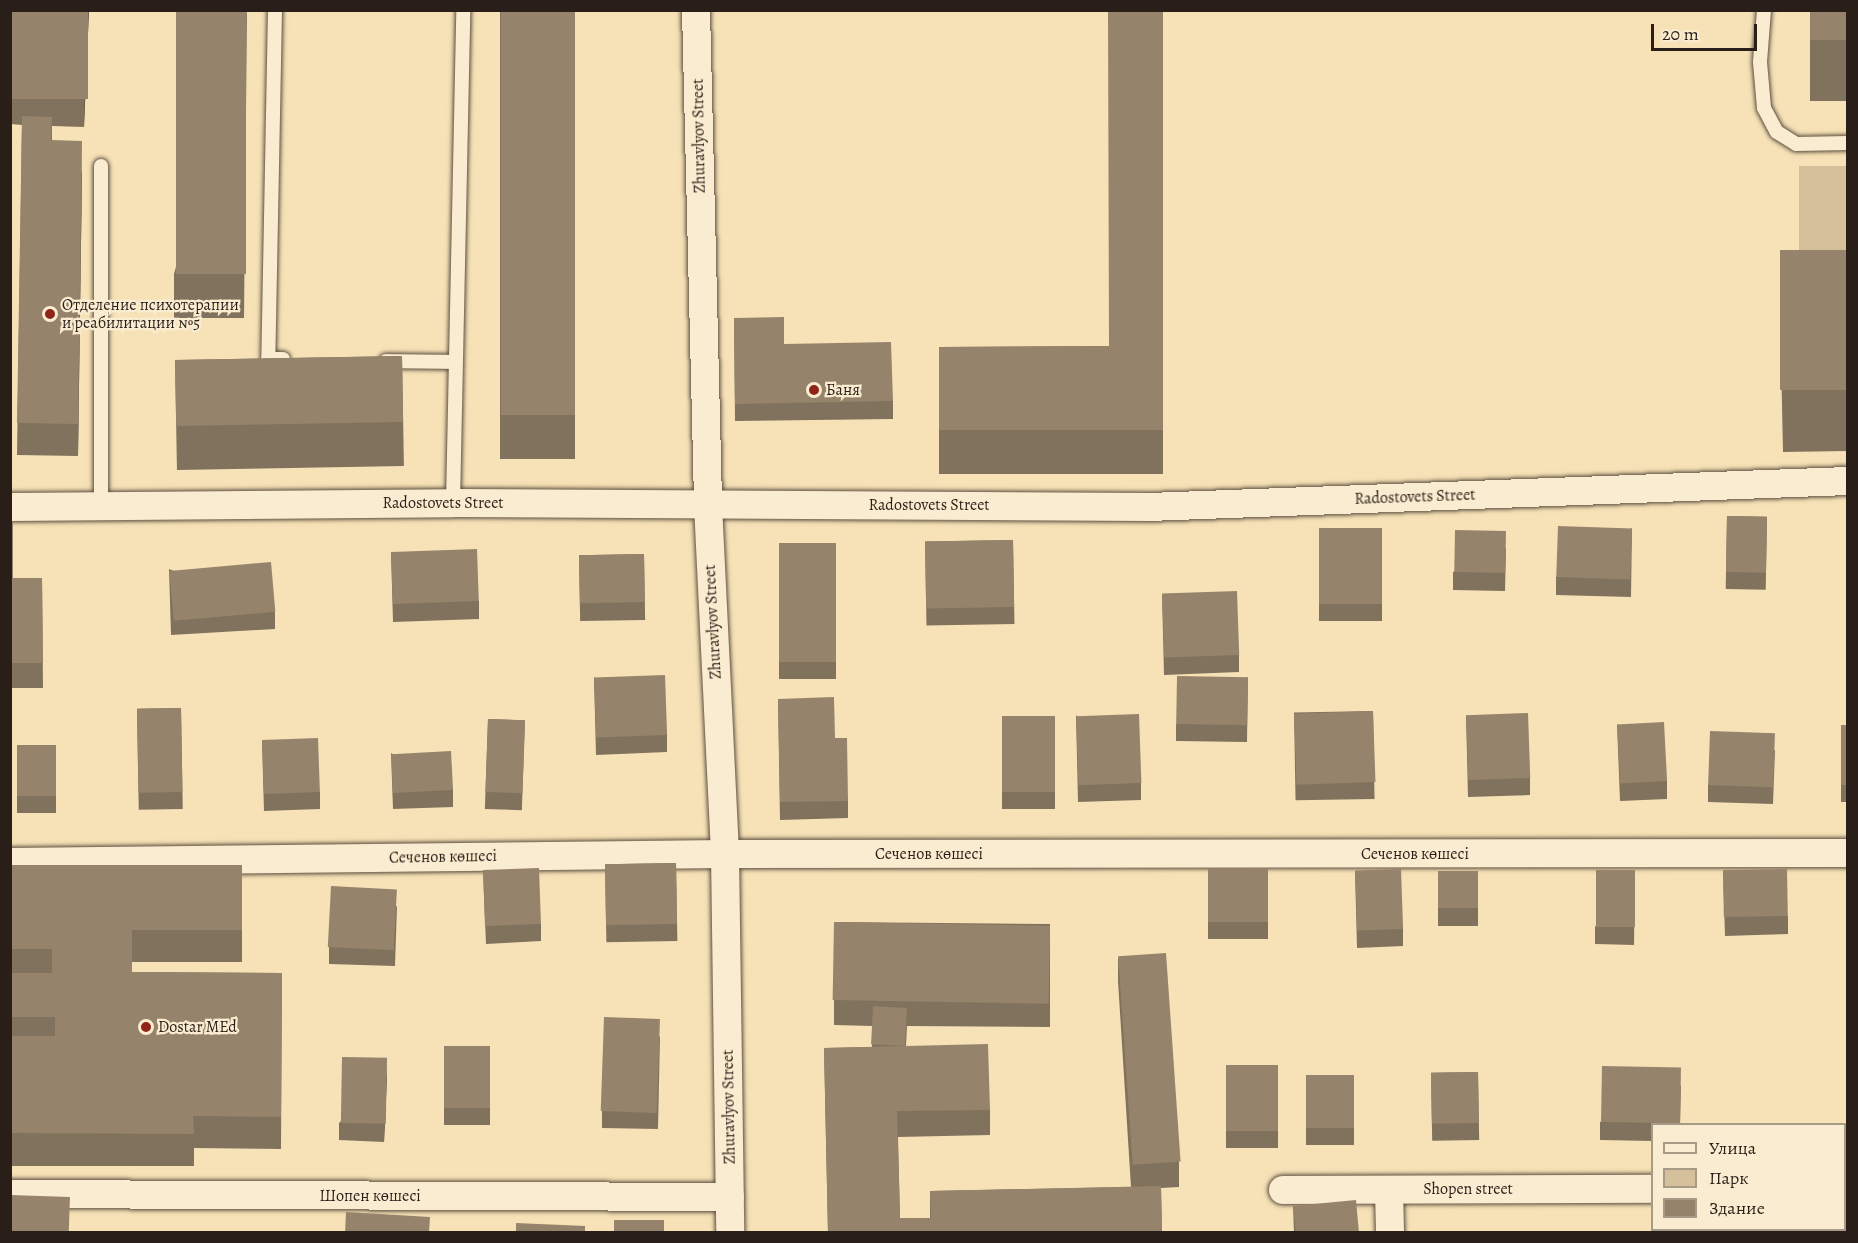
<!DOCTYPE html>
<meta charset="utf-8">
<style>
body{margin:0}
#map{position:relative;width:1858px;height:1243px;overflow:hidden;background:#f7e2b7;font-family:Alegreya,serif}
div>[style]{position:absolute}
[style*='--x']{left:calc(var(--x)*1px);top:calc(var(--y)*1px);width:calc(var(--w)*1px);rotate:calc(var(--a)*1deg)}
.green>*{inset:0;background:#d4c19c;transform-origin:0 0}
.roads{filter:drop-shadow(0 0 2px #5d5040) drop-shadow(0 0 2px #5d5040)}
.lane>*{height:14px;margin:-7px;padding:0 7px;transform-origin:7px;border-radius:7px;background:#faecd0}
.street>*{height:28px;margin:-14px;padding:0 14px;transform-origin:14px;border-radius:14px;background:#faecd0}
.wall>*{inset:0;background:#80725c;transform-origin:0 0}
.shaded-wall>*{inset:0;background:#685c4b}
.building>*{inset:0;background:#95846b;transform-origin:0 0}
.dots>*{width:16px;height:16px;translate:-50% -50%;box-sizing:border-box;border:3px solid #faecd0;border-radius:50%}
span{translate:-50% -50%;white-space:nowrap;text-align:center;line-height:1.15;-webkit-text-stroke:4.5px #faecd0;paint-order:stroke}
.street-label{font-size:16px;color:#2a1f18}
.poi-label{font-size:16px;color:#2a1f18}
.left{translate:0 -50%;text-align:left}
.frame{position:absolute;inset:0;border:12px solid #2a1f18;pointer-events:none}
.legend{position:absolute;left:1651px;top:1123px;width:195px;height:108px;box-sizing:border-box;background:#faecd0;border:2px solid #a79a86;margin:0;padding:8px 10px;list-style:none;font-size:18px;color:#2a1f18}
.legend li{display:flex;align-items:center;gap:12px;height:30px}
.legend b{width:30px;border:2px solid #a79a86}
.scale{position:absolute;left:1651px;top:24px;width:106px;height:27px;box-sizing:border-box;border:3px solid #2a1f18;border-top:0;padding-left:8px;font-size:18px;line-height:21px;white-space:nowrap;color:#2a1f18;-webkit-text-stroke:4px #faecd0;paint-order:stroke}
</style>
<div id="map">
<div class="green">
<i style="left:1847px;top:166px;width:134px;height:48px;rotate:90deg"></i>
</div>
<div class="roads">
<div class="lane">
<i style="--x:275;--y:10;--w:349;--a:91.1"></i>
<i style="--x:268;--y:359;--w:15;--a:0"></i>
<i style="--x:1764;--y:10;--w:52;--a:94.4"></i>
<i style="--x:1760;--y:62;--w:46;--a:85"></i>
<i style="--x:1764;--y:108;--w:27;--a:62"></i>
<i style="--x:1777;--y:132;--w:22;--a:32"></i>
<i style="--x:1796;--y:144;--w:52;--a:-1.1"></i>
<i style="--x:386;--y:361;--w:69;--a:0.8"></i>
<i style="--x:453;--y:503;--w:493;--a:-88.8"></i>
<i style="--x:101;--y:506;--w:340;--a:-90"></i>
</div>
<div class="street">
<i style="--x:696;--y:10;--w:495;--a:88.6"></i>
<i style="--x:708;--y:505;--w:349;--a:87.2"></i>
<i style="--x:725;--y:854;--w:378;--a:89.2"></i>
<i style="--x:10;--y:507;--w:443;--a:-0.5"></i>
<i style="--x:453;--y:503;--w:696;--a:0.33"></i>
<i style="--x:1149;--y:507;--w:699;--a:-2.13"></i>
<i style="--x:10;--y:862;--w:715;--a:-0.64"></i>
<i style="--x:725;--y:854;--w:1123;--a:-0.05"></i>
<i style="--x:1283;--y:1190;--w:369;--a:-0.2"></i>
<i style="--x:1389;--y:1190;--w:42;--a:88.6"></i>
<i style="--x:10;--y:1194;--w:720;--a:0.24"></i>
</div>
</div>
<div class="wall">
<i style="clip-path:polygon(10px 10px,89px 10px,84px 127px,52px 126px,52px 140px,82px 173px,78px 456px,17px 455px,22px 125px,10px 124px)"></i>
<i style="clip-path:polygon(247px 10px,244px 318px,174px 318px,174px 274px)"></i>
<i style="left:500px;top:10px;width:75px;height:449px"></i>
<i style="clip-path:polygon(1163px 10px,1163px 474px,939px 474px,939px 347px,1109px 346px)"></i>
<i style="left:1810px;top:10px;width:38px;height:91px"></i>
<i style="clip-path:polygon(1848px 250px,1848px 451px,1783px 452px,1780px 312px,1780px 251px)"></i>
<i style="clip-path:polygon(734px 318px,893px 401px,893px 419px,735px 421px)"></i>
<i style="left:402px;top:356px;width:110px;height:227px;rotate:89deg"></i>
<i style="left:1727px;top:516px;width:40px;height:73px;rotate:1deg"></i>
<i style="clip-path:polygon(10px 522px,13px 578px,42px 578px,43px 688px,10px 688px)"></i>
<i style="left:1319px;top:528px;width:63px;height:93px"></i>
<i style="clip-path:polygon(1632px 528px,1631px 597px,1556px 595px,1556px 577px)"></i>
<i style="left:1013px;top:540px;width:84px;height:88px;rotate:89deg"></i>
<i style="left:779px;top:543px;width:57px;height:136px"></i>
<i style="clip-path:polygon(1506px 548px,1505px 591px,1453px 590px,1453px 572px)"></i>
<i style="clip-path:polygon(391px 552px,479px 601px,479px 619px,393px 622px)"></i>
<i style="left:644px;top:554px;width:66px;height:65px;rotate:89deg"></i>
<i style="clip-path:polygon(169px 569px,275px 612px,275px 629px,171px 635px)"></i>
<i style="clip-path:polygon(1162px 594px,1239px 655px,1239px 672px,1164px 675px)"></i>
<i style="clip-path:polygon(594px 677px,667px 735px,667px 752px,596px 755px)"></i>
<i style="clip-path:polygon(1248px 677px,1247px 742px,1176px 741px,1176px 724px)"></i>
<i style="clip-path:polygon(778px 699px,835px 738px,848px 801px,848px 818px,780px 820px)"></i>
<i style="left:181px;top:708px;width:101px;height:44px;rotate:89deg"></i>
<i style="left:1373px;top:711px;width:88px;height:79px;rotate:89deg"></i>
<i style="clip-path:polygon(1076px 715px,1141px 783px,1141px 800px,1078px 802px)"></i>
<i style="clip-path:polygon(1466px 715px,1530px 778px,1530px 795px,1468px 797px)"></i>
<i style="left:1002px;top:716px;width:53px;height:93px"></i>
<i style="left:488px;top:719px;width:37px;height:90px;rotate:2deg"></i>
<i style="clip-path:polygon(1617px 724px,1667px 781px,1667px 799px,1620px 801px)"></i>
<i style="left:1841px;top:725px;width:7px;height:77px"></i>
<i style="clip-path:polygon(262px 741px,320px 792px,320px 809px,264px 811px)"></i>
<i style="left:17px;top:745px;width:39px;height:68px"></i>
<i style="clip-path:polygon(1775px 750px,1773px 804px,1708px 802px,1708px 785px)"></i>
<i style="clip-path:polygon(391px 753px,453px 790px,453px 807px,393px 809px)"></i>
<i style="left:676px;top:863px;width:78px;height:71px;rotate:89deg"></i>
<i style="clip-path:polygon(10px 865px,242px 865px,242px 962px,132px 962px,132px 972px,282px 973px,281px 1149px,194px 1148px,194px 1166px,10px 1166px)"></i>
<i style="left:1208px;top:869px;width:60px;height:70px"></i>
<i style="clip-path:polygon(1635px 870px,1634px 945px,1595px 944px,1595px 927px)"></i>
<i style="clip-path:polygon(483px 871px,541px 924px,541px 941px,486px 944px)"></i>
<i style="clip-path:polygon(1355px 871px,1403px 929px,1403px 946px,1357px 948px)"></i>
<i style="left:1438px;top:871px;width:40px;height:55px"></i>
<i style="clip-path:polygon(1723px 871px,1788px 916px,1788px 934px,1725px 936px)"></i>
<i style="clip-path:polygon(397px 906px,395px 966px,329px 964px,329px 947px)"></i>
<i style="clip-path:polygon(834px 922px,1050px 924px,1050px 1027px,907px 1026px,906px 1046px,990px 1110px,990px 1135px,898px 1137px,900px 1218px,930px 1218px,930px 1191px,1131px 1187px,1118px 981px,1118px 956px,1179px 1162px,1179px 1187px,1161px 1188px,1162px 1233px,828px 1233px,824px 1048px,872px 1047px,872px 1026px,834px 1025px)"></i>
<i style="clip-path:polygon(660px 1036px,658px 1129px,602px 1128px,602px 1111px)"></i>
<i style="left:444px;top:1046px;width:46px;height:79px"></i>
<i style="left:1226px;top:1065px;width:52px;height:83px"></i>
<i style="left:1478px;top:1072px;width:68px;height:47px;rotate:89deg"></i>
<i style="clip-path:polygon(387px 1075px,384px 1142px,339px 1140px,339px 1123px)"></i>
<i style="left:1306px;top:1075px;width:48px;height:70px"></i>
<i style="clip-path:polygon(1681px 1085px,1680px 1125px,1653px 1125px,1653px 1141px,1600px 1140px,1600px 1122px)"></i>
<i style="clip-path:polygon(1293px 1206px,1359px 1233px,1294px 1233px)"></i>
</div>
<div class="shaded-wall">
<i style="clip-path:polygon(88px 10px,89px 10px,84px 127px,84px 102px)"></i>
<i style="clip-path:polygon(82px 141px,82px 173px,78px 456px,78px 424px)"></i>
<i style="clip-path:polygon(387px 1058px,387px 1075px,384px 1142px,384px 1125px)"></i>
</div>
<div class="building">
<i style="left:10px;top:10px;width:78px;height:89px"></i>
<i style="left:176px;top:10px;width:70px;height:264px"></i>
<i style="left:501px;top:10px;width:74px;height:405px"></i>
<i style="clip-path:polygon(1108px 10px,1163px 10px,1163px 430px,939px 430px,939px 347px,1109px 346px)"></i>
<i style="left:1810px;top:10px;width:38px;height:30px"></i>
<i style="clip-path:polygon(22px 116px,52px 117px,51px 140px,82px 141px,78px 424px,17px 423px)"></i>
<i style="left:1848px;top:250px;width:140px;height:68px;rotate:90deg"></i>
<i style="clip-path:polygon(784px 317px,784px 344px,891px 342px,893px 401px,735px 404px,734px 318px)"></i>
<i style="left:402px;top:356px;width:66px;height:227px;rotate:89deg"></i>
<i style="left:1727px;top:516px;width:40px;height:56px;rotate:1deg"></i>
<i style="clip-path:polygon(10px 522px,13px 522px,13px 578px,42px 578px,43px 663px,10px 663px)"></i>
<i style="left:1558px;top:526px;width:74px;height:51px;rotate:2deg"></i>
<i style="left:1319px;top:528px;width:63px;height:76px"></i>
<i style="left:1455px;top:530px;width:51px;height:42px;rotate:1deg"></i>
<i style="left:1013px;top:540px;width:67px;height:88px;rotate:89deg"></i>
<i style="left:779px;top:543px;width:57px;height:119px"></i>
<i style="left:477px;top:549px;width:52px;height:86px;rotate:88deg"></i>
<i style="left:644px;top:554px;width:48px;height:65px;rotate:89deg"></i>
<i style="left:271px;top:562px;width:50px;height:102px;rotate:85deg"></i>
<i style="left:1237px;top:591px;width:64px;height:75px;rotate:88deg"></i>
<i style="left:665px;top:675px;width:60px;height:71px;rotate:88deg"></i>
<i style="left:1177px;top:676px;width:71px;height:48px;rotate:1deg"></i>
<i style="clip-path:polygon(834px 697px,835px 738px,847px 738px,848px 801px,780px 802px,778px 699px)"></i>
<i style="left:181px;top:708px;width:84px;height:44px;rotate:89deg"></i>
<i style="left:1373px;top:711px;width:71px;height:79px;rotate:88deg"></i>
<i style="left:1528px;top:713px;width:65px;height:62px;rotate:88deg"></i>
<i style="left:1139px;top:714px;width:69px;height:63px;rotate:88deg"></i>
<i style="left:1002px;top:716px;width:53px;height:76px"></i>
<i style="left:488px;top:719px;width:37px;height:73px;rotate:2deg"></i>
<i style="left:1664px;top:722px;width:59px;height:47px;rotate:87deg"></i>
<i style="left:1841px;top:725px;width:7px;height:60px"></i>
<i style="left:1710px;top:731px;width:65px;height:54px;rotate:2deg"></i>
<i style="left:318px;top:738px;width:54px;height:56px;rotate:88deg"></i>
<i style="left:17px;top:745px;width:39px;height:51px"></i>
<i style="left:451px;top:751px;width:39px;height:60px;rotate:87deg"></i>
<i style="left:676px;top:863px;width:61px;height:71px;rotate:89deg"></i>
<i style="clip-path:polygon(10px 865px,242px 865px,242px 930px,132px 930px,132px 972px,282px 973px,281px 1117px,193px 1116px,194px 1134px,10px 1133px,10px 1036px,55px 1036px,55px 1017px,10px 1017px,10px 973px,52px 973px,52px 949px,10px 949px)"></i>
<i style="left:539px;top:868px;width:56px;height:56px;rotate:88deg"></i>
<i style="left:1208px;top:869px;width:60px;height:53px"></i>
<i style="left:1401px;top:869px;width:60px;height:46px;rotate:88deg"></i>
<i style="left:1787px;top:869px;width:47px;height:64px;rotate:89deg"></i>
<i style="left:1596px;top:870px;width:39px;height:57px"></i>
<i style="left:1438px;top:871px;width:40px;height:37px"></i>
<i style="left:331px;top:886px;width:66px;height:61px;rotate:3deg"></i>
<i style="left:834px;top:922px;width:216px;height:78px;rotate:1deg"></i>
<i style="left:1166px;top:953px;width:209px;height:48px;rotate:86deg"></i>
<i style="left:907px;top:1008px;width:38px;height:34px;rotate:93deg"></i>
<i style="left:604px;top:1017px;width:56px;height:94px;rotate:2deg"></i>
<i style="clip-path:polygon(988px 1044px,990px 1110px,897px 1111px,900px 1218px,931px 1218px,930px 1191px,1161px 1186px,1162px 1233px,828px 1233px,824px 1048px)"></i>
<i style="left:444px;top:1046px;width:46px;height:62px"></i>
<i style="left:342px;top:1057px;width:45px;height:66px;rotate:1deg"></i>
<i style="left:1226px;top:1065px;width:52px;height:66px"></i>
<i style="left:1602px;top:1066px;width:79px;height:56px;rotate:1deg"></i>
<i style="left:1478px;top:1072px;width:51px;height:47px;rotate:89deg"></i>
<i style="left:1306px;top:1075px;width:48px;height:53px"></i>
<i style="clip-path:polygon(1845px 1150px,1848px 1150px,1848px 1233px,1815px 1233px,1815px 1230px,1845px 1230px)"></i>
<i style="left:10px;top:1195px;width:60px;height:38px;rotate:2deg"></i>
<i style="clip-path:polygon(1356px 1200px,1359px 1233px,1296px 1233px,1293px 1206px)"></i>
<i style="clip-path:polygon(346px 1212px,430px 1217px,429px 1233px,345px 1233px)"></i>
<i style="left:614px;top:1220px;width:50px;height:13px"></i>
<i style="clip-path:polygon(516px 1223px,585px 1226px,585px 1233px,516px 1233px)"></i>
</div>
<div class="dots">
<i style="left:50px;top:314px;background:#8f2418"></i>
<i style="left:814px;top:390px;background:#8f2418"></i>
<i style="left:146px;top:1027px;background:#8f2418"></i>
</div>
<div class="street-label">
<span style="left:699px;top:136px;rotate:-91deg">Zhuravlyov Street</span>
<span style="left:1415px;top:497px;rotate:-2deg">Radostovets Street</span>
<span style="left:443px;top:503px">Radostovets Street</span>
<span style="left:929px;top:505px">Radostovets Street</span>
<span style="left:713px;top:622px;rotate:-93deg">Zhuravlyov Street</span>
<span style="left:929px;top:854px">Сеченов көшесі</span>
<span style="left:1415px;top:854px">Сеченов көшесі</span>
<span style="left:443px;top:857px;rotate:-1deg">Сеченов көшесі</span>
<span style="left:729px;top:1107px;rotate:-91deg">Zhuravlyov Street</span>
<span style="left:1468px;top:1189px">Shopen street</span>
<span style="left:370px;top:1196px">Шопен көшесі</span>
</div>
<div class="poi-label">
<span class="left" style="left:62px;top:314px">Отделение психотерапии<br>и реабилитации №5</span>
<span class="left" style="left:826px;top:390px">Баня</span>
<span class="left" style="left:158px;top:1027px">Dostar MEd</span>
</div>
<div class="frame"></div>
<ul class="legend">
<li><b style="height:8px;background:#faecd0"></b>Улица</li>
<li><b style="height:16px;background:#d4c19c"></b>Парк</li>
<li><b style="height:16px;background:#95846b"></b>Здание</li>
</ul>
<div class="scale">20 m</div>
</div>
